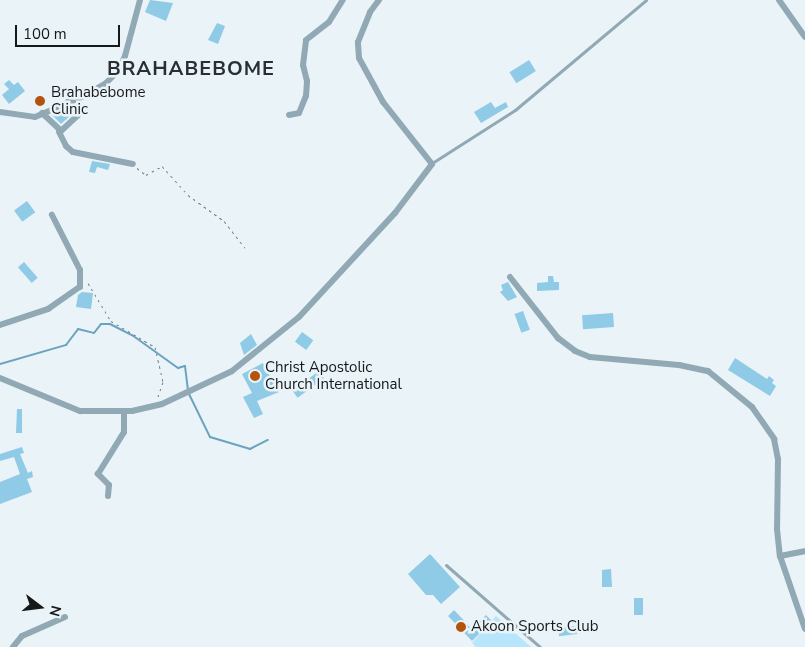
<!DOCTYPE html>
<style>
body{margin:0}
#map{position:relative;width:805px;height:647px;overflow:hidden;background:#eaf3f7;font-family:"Nunito Sans",sans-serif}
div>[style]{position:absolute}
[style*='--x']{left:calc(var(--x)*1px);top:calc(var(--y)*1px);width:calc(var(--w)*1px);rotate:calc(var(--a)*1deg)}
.green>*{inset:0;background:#b7e5fb}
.stream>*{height:2px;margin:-1px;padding:0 1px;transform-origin:1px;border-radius:1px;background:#6aa3be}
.building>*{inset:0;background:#8fcae6;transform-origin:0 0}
.path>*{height:1px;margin-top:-0.5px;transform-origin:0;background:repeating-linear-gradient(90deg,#7b8184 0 2.5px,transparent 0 6.5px)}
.service>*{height:3px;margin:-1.5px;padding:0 1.5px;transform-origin:1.5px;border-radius:1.5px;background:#90a9b5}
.minor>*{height:6px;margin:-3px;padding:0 3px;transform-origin:3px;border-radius:3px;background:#90a9b5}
.dots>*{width:14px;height:14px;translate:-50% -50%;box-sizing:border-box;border:2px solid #eaf3f7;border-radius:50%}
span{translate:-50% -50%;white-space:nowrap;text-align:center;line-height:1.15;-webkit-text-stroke:5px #eaf3f7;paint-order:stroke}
.poi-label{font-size:15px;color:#16191a}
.left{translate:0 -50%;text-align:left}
.district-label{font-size:20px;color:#292f33;font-weight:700;letter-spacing:1px}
.north{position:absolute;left:15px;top:582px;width:50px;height:50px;-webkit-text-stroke:4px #eaf3f7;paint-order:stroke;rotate:105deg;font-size:14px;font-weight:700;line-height:20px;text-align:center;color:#16191a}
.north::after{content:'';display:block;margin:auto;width:18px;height:22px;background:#16191a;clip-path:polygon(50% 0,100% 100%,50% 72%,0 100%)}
.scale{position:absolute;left:15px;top:25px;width:105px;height:22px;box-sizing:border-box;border:2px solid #16191a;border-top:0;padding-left:6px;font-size:15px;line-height:18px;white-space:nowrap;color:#16191a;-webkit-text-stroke:4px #eaf3f7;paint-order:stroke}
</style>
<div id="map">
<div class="green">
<i style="clip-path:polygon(496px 616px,531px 647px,476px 647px,472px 643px)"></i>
</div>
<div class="stream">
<i style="--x:0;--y:364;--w:69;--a:-16.1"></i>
<i style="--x:66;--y:345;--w:20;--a:-53"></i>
<i style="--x:78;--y:329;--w:16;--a:14"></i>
<i style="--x:94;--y:333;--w:11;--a:-52"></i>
<i style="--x:101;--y:324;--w:9;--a:0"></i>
<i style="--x:110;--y:324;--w:25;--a:27"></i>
<i style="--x:132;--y:335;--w:57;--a:35.7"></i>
<i style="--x:178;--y:368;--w:7;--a:-16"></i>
<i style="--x:185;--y:366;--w:24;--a:83"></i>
<i style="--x:189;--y:394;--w:48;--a:64"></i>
<i style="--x:210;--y:437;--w:42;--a:16.7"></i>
<i style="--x:250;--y:449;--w:20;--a:-27"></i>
</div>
<div class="building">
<i style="clip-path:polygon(150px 0,173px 3px,166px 21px,145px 12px)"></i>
<i style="clip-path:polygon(217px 23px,225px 26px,218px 44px,208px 40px)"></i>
<i style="left:529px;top:60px;width:13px;height:23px;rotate:58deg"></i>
<i style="clip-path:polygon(9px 80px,14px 85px,18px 82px,25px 91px,9px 104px,2px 95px,9px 89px,4px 84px)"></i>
<i style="clip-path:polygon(491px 102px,495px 108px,506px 102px,508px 107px,481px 123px,474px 112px)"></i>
<i style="clip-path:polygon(66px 109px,71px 115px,61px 124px,52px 115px)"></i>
<i style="clip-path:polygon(92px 161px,110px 164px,108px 170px,97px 167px,95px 173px,89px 172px)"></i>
<i style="left:27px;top:201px;width:14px;height:16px;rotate:54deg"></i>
<i style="left:24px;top:262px;width:21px;height:8px;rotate:49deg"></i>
<i style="clip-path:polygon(548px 276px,553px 276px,554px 282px,559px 282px,559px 290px,537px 291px,537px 283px,548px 282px)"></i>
<i style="clip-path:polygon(508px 282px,517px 297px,508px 301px,500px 292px,503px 290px,501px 285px)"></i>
<i style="clip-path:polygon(82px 292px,93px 293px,91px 309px,76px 307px,78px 295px)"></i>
<i style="left:523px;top:311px;width:20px;height:9px;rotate:70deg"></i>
<i style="left:613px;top:313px;width:14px;height:31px;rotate:86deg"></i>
<i style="left:302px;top:332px;width:14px;height:12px;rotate:36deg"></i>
<i style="clip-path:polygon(251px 334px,257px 345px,244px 355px,240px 343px)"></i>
<i style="clip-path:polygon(735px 358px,767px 379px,769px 376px,774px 380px,772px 383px,776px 386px,770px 396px,728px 370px)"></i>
<i style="clip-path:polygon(263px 363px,279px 392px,257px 401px,263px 414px,254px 418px,243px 397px,252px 393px,242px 374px)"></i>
<i style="left:319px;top:371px;width:9px;height:33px;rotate:54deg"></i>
<i style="clip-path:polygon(17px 409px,22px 409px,22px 433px,16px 433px)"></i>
<i style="clip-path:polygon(22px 447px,24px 453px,20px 454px,28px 473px,32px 471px,33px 477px,27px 479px,32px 492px,0 504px,0 482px,20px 474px,14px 457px,0 461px,0 454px)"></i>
<i style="clip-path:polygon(430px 554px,460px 587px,441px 604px,433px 595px,426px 595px,408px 574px)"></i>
<i style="clip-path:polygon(611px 569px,612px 587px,602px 587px,602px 570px)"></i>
<i style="left:634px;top:598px;width:9px;height:17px"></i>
<i style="clip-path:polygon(454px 610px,472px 629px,486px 615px,492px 621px,472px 641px,448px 616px)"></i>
<i style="left:576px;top:626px;width:8px;height:18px;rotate:83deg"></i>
</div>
<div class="path">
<i style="--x:137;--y:168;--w:11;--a:38"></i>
<i style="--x:146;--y:175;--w:18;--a:-29"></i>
<i style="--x:162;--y:166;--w:39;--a:48"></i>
<i style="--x:188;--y:195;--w:44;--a:35.8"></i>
<i style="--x:224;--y:221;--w:34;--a:52"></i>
<i style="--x:88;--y:283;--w:44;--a:58.8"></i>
<i style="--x:111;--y:321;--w:51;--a:30.6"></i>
<i style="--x:155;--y:347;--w:36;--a:77"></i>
<i style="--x:163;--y:382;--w:18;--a:109"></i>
</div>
<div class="service">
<i style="--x:432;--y:163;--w:98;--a:-32.6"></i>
<i style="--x:515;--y:110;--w:171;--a:-40"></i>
<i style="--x:446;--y:565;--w:125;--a:41.1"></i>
</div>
<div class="minor">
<i style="--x:779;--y:0;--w:45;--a:54.9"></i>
<i style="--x:0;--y:112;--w:35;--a:8"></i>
<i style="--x:35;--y:117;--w:51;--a:-23.1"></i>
<i style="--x:82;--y:97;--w:28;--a:-30"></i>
<i style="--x:106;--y:83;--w:18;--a:-45"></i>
<i style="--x:119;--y:70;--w:15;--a:-67"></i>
<i style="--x:125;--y:56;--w:58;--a:-75"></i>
<i style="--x:42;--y:113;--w:26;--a:43"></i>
<i style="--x:61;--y:131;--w:23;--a:-43"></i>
<i style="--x:78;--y:115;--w:17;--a:-130"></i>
<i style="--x:289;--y:115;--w:10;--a:-11"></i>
<i style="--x:299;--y:113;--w:18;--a:-68"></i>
<i style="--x:306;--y:96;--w:15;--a:-86"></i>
<i style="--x:307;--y:81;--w:16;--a:-104"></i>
<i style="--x:303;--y:65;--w:25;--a:-83"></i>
<i style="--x:306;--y:40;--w:29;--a:-38"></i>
<i style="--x:329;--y:22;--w:26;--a:-58"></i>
<i style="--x:59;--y:132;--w:16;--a:63"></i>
<i style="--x:66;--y:146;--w:9;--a:41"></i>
<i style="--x:73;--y:152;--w:61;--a:11.3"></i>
<i style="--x:510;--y:277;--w:78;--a:51.8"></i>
<i style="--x:558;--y:338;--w:21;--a:37"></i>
<i style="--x:575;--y:351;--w:16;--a:22"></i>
<i style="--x:590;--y:357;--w:89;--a:5.1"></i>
<i style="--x:679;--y:365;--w:30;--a:12"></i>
<i style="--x:708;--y:371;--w:57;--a:39.3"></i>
<i style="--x:752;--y:407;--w:39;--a:55"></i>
<i style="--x:774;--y:439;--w:20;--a:79"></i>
<i style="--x:778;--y:459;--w:70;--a:90.8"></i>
<i style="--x:777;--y:529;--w:27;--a:84"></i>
<i style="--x:780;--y:556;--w:77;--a:71.1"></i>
<i style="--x:0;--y:325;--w:51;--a:-18.4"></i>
<i style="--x:48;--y:309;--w:39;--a:-35"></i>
<i style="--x:80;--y:287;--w:17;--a:-90"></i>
<i style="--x:80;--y:270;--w:62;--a:-117"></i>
<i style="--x:0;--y:378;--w:87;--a:22.4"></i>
<i style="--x:80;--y:411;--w:52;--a:0"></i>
<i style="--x:132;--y:411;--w:31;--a:-13"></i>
<i style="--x:162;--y:404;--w:77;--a:-25.2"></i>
<i style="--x:232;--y:371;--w:86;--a:-38.9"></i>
<i style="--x:299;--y:317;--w:142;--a:-47.3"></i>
<i style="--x:395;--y:213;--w:61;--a:-52.9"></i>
<i style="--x:432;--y:164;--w:79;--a:-128.3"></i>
<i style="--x:383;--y:102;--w:50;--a:-118.6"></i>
<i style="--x:359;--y:58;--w:16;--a:-94"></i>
<i style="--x:358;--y:42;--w:32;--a:-68"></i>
<i style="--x:370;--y:12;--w:15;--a:-53"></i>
<i style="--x:108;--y:496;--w:11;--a:-85"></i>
<i style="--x:109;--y:485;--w:16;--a:-135"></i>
<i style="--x:98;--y:474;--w:49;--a:-58.2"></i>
<i style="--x:124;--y:432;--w:20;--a:-90"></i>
<i style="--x:780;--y:556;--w:25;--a:-11"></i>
<i style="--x:13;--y:647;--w:14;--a:-51"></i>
<i style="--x:22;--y:636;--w:47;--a:-23.8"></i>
</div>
<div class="dots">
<i style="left:40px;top:101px;background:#b3530c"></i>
<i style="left:255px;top:376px;background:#b3530c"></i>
<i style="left:461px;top:627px;background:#b3530c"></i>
</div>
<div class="poi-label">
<span class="left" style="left:51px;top:101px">Brahabebome<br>Clinic</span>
<span class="left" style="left:265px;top:376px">Christ Apostolic<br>Church International</span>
<span class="left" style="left:471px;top:627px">Akoon Sports Club</span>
</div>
<div class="district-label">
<span style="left:191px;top:68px">BRAHABEBOME</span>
</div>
<div class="north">N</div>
<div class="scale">100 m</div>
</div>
